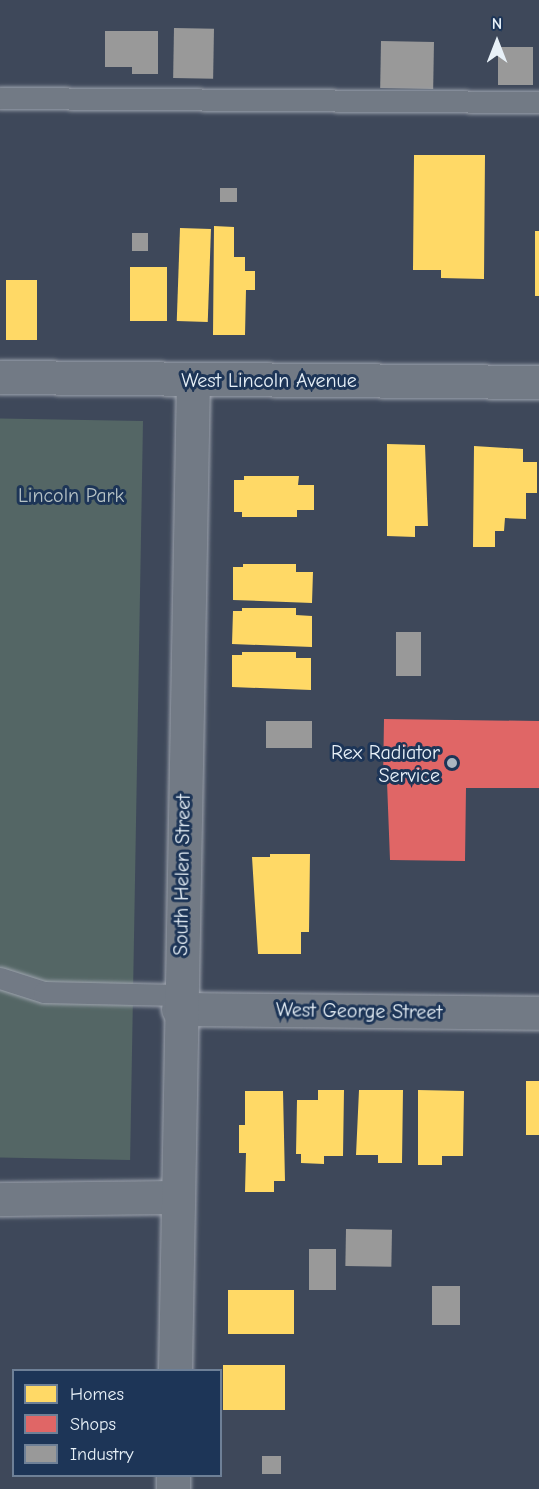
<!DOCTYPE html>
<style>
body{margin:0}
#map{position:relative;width:539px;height:1489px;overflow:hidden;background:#3e485a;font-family:"Comic Neue",sans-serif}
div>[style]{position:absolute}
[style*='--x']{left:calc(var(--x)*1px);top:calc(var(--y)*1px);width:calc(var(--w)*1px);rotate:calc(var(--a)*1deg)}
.green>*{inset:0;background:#546665;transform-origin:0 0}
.homes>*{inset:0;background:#ffd966;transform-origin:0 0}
.shops>*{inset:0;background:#e06666}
.industry>*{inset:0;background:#999;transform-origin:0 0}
.roads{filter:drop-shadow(0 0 2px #9ea4ae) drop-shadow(0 0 2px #9ea4ae)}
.lane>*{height:21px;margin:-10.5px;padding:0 10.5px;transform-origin:10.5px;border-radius:10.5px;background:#727a85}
.street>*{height:33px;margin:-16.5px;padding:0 16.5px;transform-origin:16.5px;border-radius:16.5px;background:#727a85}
.secondary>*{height:33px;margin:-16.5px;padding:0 16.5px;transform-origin:16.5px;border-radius:16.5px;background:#727a85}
.dots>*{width:16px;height:16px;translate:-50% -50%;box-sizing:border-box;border:3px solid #1d3557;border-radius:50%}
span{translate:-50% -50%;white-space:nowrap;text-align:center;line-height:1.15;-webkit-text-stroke:6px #1d3557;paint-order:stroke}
.street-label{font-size:20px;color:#e8f1f8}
.park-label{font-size:20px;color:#b6c2c5}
.poi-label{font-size:20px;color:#e8f1f8}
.right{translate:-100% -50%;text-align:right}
.legend{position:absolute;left:12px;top:1369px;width:210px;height:108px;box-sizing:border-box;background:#1d3557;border:2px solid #6e8097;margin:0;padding:8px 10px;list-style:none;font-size:18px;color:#e8f1f8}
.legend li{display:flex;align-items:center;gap:12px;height:30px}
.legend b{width:30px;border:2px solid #6e8097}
.north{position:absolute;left:467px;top:12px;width:60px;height:60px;-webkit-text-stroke:4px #1d3557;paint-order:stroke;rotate:0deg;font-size:16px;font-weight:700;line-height:24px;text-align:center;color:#e8f1f8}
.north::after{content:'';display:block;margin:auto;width:21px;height:27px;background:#e8f1f8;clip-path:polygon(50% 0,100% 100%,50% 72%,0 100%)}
</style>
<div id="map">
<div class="green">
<i style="left:143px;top:421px;width:739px;height:143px;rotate:91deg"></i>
</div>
<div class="homes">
<i style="clip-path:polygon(414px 155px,485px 155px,484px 279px,441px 278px,441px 270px,413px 270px)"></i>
<i style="clip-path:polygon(214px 226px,234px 227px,234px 257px,245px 257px,245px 271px,255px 271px,255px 290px,246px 290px,245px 335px,213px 335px)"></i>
<i style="left:180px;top:228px;width:31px;height:93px;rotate:2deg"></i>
<i style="left:535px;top:231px;width:4px;height:65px"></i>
<i style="left:130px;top:267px;width:37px;height:54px"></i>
<i style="left:6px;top:280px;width:31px;height:60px"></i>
<i style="clip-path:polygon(387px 444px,425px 445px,428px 526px,415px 526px,415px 537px,387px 536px)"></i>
<i style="clip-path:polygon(474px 446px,523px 449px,523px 462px,537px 462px,537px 493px,526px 493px,526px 519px,505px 518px,504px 531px,495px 531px,495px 547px,473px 547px)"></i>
<i style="clip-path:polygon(244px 476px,299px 476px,298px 485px,314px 485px,314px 510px,297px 510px,297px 517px,242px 517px,242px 512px,234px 512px,234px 480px,244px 480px)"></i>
<i style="clip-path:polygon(243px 564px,296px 564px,296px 572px,313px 572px,312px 603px,233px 600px,233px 567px,243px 567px)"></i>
<i style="clip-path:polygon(242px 608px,296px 608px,296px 615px,312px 616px,312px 647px,232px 644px,233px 611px,242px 611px)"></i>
<i style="clip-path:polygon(242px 652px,296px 652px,296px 658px,311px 658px,311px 690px,232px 687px,232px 655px,242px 655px)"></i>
<i style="clip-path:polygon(270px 854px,310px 854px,309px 932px,301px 932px,301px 954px,258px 954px,252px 857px,270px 857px)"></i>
<i style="left:526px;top:1081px;width:13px;height:54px"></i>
<i style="clip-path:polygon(318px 1090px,344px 1090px,343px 1156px,324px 1156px,324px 1164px,301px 1163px,301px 1154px,296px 1154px,297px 1100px,318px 1100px)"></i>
<i style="clip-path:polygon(359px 1090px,403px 1090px,402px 1163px,378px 1163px,378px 1155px,356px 1155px)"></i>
<i style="clip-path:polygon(418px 1090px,464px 1091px,463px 1156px,442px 1156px,442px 1165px,418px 1165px)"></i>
<i style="clip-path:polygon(245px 1091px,283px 1091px,285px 1181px,274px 1181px,274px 1192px,245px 1192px,246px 1153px,239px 1153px,239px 1125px,245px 1125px)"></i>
<i style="left:228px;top:1290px;width:66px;height:44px"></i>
<i style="left:223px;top:1365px;width:62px;height:45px"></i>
</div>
<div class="shops">
<i style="clip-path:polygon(384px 719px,539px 721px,539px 788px,466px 788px,465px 861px,390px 860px,387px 782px,383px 782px)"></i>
</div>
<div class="industry">
<i style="left:174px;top:28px;width:40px;height:50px;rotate:1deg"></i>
<i style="clip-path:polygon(105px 31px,158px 31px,158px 74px,132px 74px,132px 67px,105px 67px)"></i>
<i style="left:381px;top:41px;width:53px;height:47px;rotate:1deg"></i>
<i style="left:498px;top:47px;width:35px;height:38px"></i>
<i style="left:220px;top:188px;width:17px;height:14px"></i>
<i style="left:132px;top:233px;width:16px;height:18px"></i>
<i style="left:396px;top:632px;width:25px;height:44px"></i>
<i style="left:266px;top:721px;width:46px;height:27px"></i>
<i style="left:346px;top:1229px;width:46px;height:37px;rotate:1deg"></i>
<i style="left:309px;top:1249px;width:27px;height:41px"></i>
<i style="left:432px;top:1286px;width:28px;height:39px"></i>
<i style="left:262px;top:1456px;width:19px;height:18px"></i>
</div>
<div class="roads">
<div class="lane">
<i style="--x:0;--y:98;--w:539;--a:0.43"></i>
<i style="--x:0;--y:978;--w:46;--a:17.7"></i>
<i style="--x:44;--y:992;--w:135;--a:1.3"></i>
</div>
<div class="street">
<i style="--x:178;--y:1009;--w:361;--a:0.6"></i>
<i style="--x:0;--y:1199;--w:176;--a:-0.7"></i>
<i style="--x:175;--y:1370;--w:991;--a:-88.96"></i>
<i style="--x:173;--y:1489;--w:13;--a:-90"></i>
</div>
<div class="secondary">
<i style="--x:0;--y:377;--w:539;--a:0.53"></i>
</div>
</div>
<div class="dots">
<i style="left:452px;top:763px;background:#acb6c1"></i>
</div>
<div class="street-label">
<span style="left:269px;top:380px">West Lincoln Avenue</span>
<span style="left:182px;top:875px;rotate:-89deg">South Helen Street</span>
<span style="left:359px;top:1011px;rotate:1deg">West George Street</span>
</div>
<div class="park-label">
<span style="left:71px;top:495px">Lincoln Park</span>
</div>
<div class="poi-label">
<span class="right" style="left:440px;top:764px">Rex Radiator<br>Service</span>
</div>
<ul class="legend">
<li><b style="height:16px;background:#ffd966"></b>Homes</li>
<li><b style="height:16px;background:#e06666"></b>Shops</li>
<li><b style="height:16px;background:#999"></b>Industry</li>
</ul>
<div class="north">N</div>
</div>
